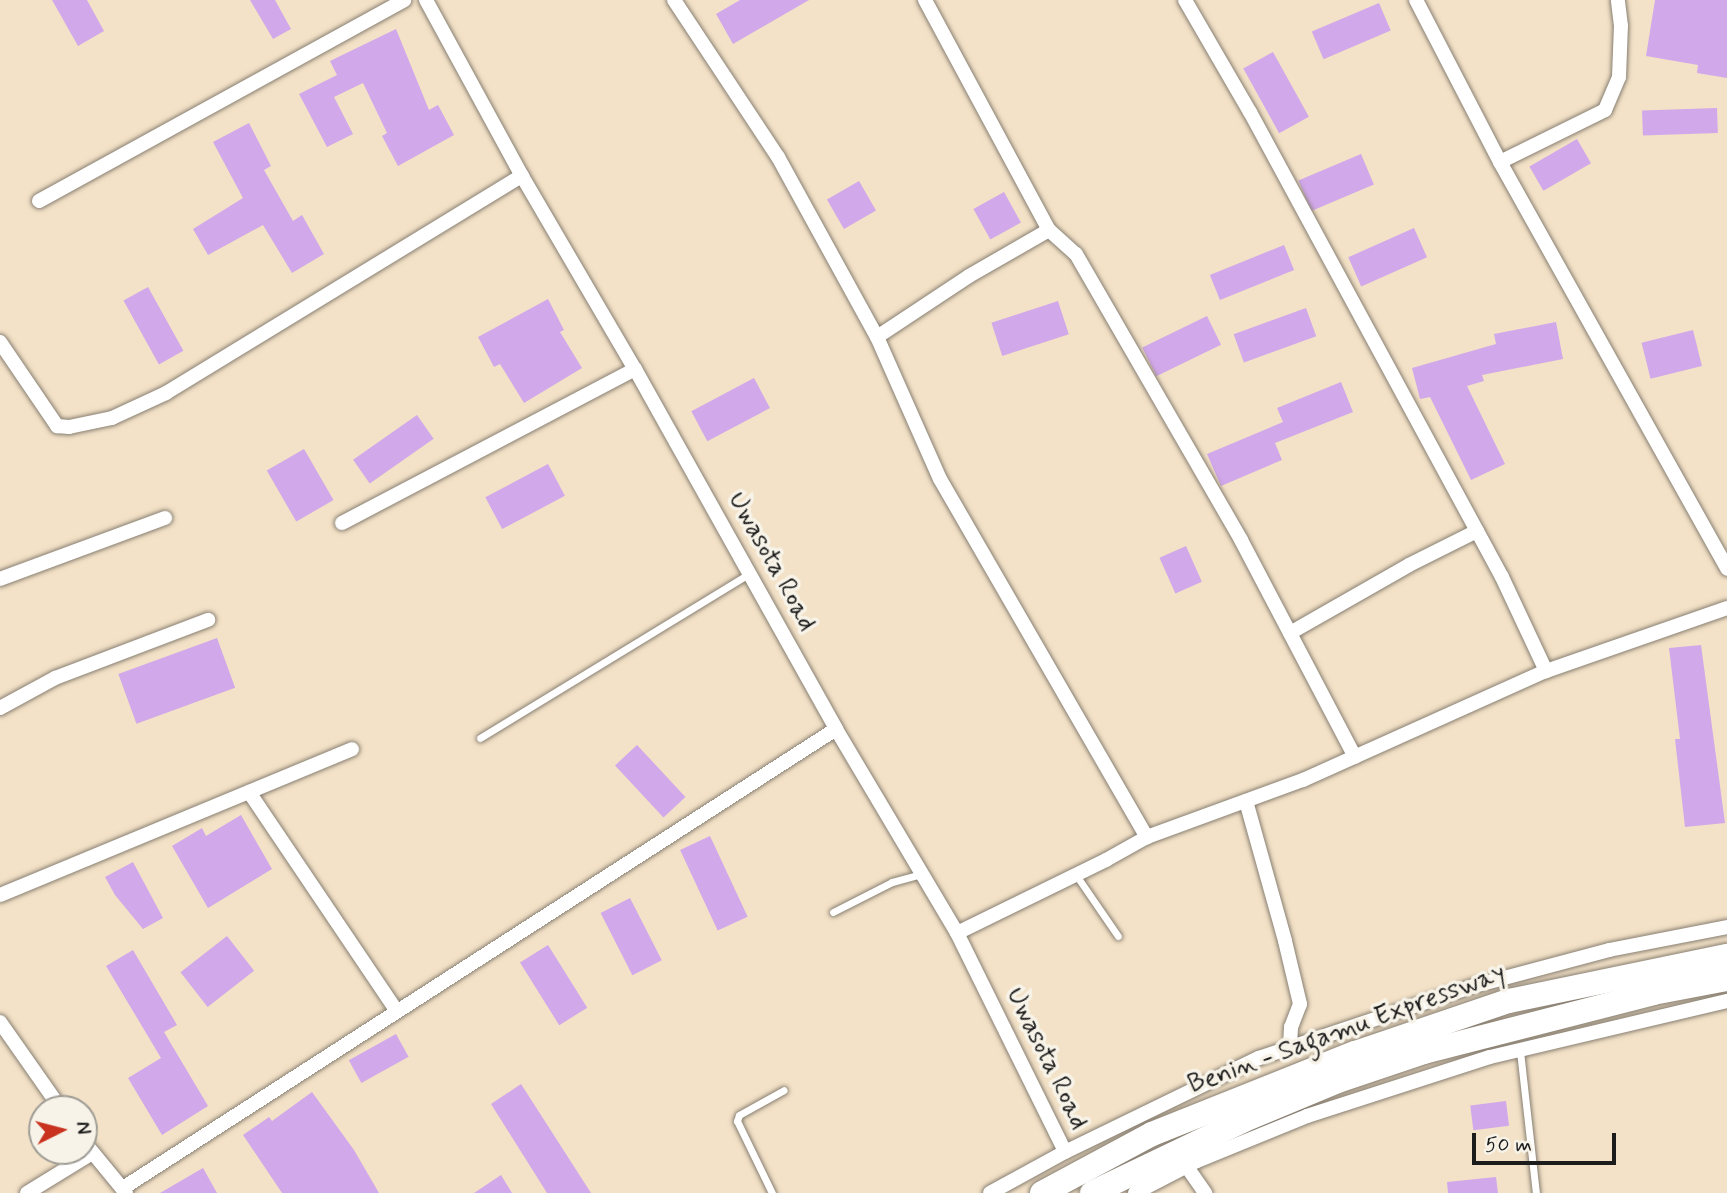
<!DOCTYPE html>
<style>
body{margin:0}
#map{position:relative;width:1727px;height:1193px;overflow:hidden;background:#f3e2c7;font-family:Mynerve,sans-serif}
div>[style]{position:absolute}
[style*='--x']{left:calc(var(--x)*1px);top:calc(var(--y)*1px);width:calc(var(--w)*1px);rotate:calc(var(--a)*1deg)}
.building>*{inset:0;background:#d1a8ea;transform-origin:0 0}
.roads{filter:drop-shadow(0 0 2px #887f72) drop-shadow(0 0 2px #887f72)}
.service>*{height:7px;margin:-3.5px;padding:0 3.5px;transform-origin:3.5px;border-radius:3.5px;background:#fff}
.minor>*{height:14px;margin:-7px;padding:0 7px;transform-origin:7px;border-radius:7px;background:#fff}
.trunk>*{height:24px;margin:-12px;padding:0 12px;transform-origin:12px;border-radius:12px;background:#fff}
span{translate:-50% -50%;white-space:nowrap;text-align:center;line-height:1.15;-webkit-text-stroke:7px #f7f3e8;paint-order:stroke}
.street-label{font-size:26px;color:#1c1c1c}
.north{position:absolute;left:28px;top:1095px;width:70px;height:70px;box-sizing:border-box;background:#f7f3e8;border:2px solid #9f9d96;border-radius:50%;rotate:84deg;font-size:19px;font-weight:700;line-height:28px;text-align:center;color:#1c1c1c}
.north::after{content:'';display:block;margin:auto;width:24px;height:32px;background:#c8321e;clip-path:polygon(50% 0,100% 100%,50% 72%,0 100%)}
.scale{position:absolute;left:1472px;top:1133px;width:144px;height:32px;box-sizing:border-box;border:4px solid #1c1c1c;border-top:0;padding-left:9px;font-size:21px;line-height:24px;white-space:nowrap;color:#1c1c1c;-webkit-text-stroke:5px #f7f3e8;paint-order:stroke}
</style>
<div id="map">
<div class="building">
<i style="clip-path:polygon(52px 0,87px 0,104px 31px,78px 46px)"></i>
<i style="clip-path:polygon(250px 0,275px 0,291px 29px,273px 39px)"></i>
<i style="clip-path:polygon(740px 0,809px 0,733px 44px,716px 14px)"></i>
<i style="clip-path:polygon(1655px 0,1727px 0,1727px 78px,1697px 73px,1698px 65px,1646px 56px)"></i>
<i style="left:1379px;top:3px;width:30px;height:73px;rotate:67deg"></i>
<i style="clip-path:polygon(396px 29px,429px 110px,438px 105px,454px 135px,398px 166px,382px 136px,387px 133px,363px 83px,334px 97px,353px 134px,327px 147px,299px 94px,337px 75px,330px 61px)"></i>
<i style="left:1273px;top:52px;width:74px;height:34px;rotate:61deg"></i>
<i style="left:1717px;top:108px;width:25px;height:75px;rotate:88deg"></i>
<i style="clip-path:polygon(249px 123px,271px 166px,264px 170px,293px 221px,302px 215px,324px 254px,292px 273px,263px 225px,208px 255px,193px 229px,243px 198px,213px 142px)"></i>
<i style="left:1577px;top:139px;width:28px;height:55px;rotate:60deg"></i>
<i style="left:1361px;top:154px;width:33px;height:68px;rotate:67deg"></i>
<i style="left:859px;top:181px;width:34px;height:37px;rotate:60deg"></i>
<i style="left:1004px;top:192px;width:35px;height:35px;rotate:61deg"></i>
<i style="left:1414px;top:228px;width:32px;height:72px;rotate:66deg"></i>
<i style="left:1284px;top:245px;width:27px;height:80px;rotate:68deg"></i>
<i style="left:148px;top:287px;width:73px;height:28px;rotate:61deg"></i>
<i style="clip-path:polygon(548px 299px,564px 330px,560px 332px,582px 368px,524px 403px,500px 364px,494px 367px,478px 337px)"></i>
<i style="left:1058px;top:301px;width:35px;height:70px;rotate:72deg"></i>
<i style="left:1306px;top:308px;width:30px;height:77px;rotate:70deg"></i>
<i style="left:1207px;top:316px;width:32px;height:72px;rotate:64deg"></i>
<i style="clip-path:polygon(1556px 322px,1563px 359px,1482px 375px,1484px 381px,1467px 386px,1505px 464px,1471px 480px,1430px 397px,1420px 399px,1412px 368px,1496px 344px,1494px 334px)"></i>
<i style="left:1693px;top:330px;width:37px;height:53px;rotate:76deg"></i>
<i style="left:754px;top:378px;width:34px;height:71px;rotate:62deg"></i>
<i style="clip-path:polygon(1341px 382px,1353px 412px,1275px 443px,1282px 460px,1221px 486px,1207px 454px,1283px 422px,1277px 408px)"></i>
<i style="left:417px;top:415px;width:29px;height:78px;rotate:55deg"></i>
<i style="left:304px;top:449px;width:59px;height:43px;rotate:60deg"></i>
<i style="left:548px;top:464px;width:36px;height:71px;rotate:62deg"></i>
<i style="left:1186px;top:546px;width:39px;height:29px;rotate:66deg"></i>
<i style="left:217px;top:638px;width:53px;height:105px;rotate:70deg"></i>
<i style="clip-path:polygon(1701px 645px,1725px 823px,1685px 827px,1675px 739px,1680px 739px,1669px 648px)"></i>
<i style="left:637px;top:745px;width:71px;height:30px;rotate:47deg"></i>
<i style="clip-path:polygon(241px 815px,272px 869px,208px 908px,172px 846px,202px 828px,206px 836px)"></i>
<i style="left:710px;top:836px;width:89px;height:33px;rotate:65deg"></i>
<i style="clip-path:polygon(133px 862px,163px 918px,143px 929px,115px 895px,105px 877px)"></i>
<i style="left:630px;top:898px;width:70px;height:33px;rotate:63deg"></i>
<i style="left:227px;top:936px;width:44px;height:59px;rotate:52deg"></i>
<i style="left:548px;top:945px;width:74px;height:33px;rotate:58deg"></i>
<i style="clip-path:polygon(133px 950px,177px 1025px,164px 1032px,208px 1106px,162px 1135px,128px 1078px,161px 1058px,106px 966px)"></i>
<i style="left:396px;top:1034px;width:26px;height:54px;rotate:61deg"></i>
<i style="clip-path:polygon(521px 1084px,591px 1193px,547px 1193px,491px 1104px)"></i>
<i style="clip-path:polygon(312px 1092px,354px 1150px,379px 1193px,282px 1193px,243px 1135px,269px 1117px,272px 1121px)"></i>
<i style="left:1506px;top:1101px;width:25px;height:36px;rotate:83deg"></i>
<i style="clip-path:polygon(203px 1168px,217px 1193px,160px 1193px)"></i>
<i style="clip-path:polygon(501px 1175px,512px 1193px,474px 1193px)"></i>
<i style="clip-path:polygon(1496px 1177px,1498px 1193px,1448px 1193px,1447px 1182px)"></i>
</div>
<div class="roads">
<div class="service">
<i style="--x:480;--y:738;--w:315;--a:-31.4"></i>
<i style="--x:1076;--y:875;--w:74;--a:55.5"></i>
<i style="--x:833;--y:912;--w:66;--a:-27"></i>
<i style="--x:892;--y:882;--w:30;--a:-15"></i>
<i style="--x:1520;--y:1051;--w:143;--a:83.6"></i>
<i style="--x:772;--y:1193;--w:80;--a:-115.9"></i>
<i style="--x:737;--y:1121;--w:6;--a:-72"></i>
<i style="--x:739;--y:1115;--w:51;--a:-29.1"></i>
</div>
<div class="minor">
<i style="--x:426;--y:0;--w:200;--a:61.4"></i>
<i style="--x:522;--y:176;--w:224;--a:59.7"></i>
<i style="--x:635;--y:369;--w:412;--a:60.8"></i>
<i style="--x:836;--y:729;--w:237;--a:59.3"></i>
<i style="--x:957;--y:933;--w:244;--a:63.7"></i>
<i style="--x:674;--y:0;--w:188;--a:56.5"></i>
<i style="--x:778;--y:157;--w:205;--a:61.2"></i>
<i style="--x:877;--y:337;--w:155;--a:66.1"></i>
<i style="--x:940;--y:479;--w:414;--a:60"></i>
<i style="--x:925;--y:0;--w:261;--a:61.7"></i>
<i style="--x:1049;--y:230;--w:36;--a:42"></i>
<i style="--x:1076;--y:254;--w:330;--a:60"></i>
<i style="--x:1241;--y:540;--w:245;--a:62.3"></i>
<i style="--x:1185;--y:0;--w:129;--a:59.9"></i>
<i style="--x:1250;--y:112;--w:529;--a:61.55"></i>
<i style="--x:1502;--y:577;--w:104;--a:64.9"></i>
<i style="--x:1416;--y:0;--w:182;--a:62.6"></i>
<i style="--x:1500;--y:162;--w:466;--a:60.8"></i>
<i style="--x:1500;--y:162;--w:117;--a:-26.3"></i>
<i style="--x:1605;--y:110;--w:36;--a:-67"></i>
<i style="--x:1619;--y:77;--w:51;--a:-87.8"></i>
<i style="--x:1621;--y:26;--w:26;--a:-97"></i>
<i style="--x:39;--y:201;--w:417;--a:-28.8"></i>
<i style="--x:877;--y:337;--w:110;--a:-33.5"></i>
<i style="--x:969;--y:276;--w:92;--a:-29.9"></i>
<i style="--x:0;--y:342;--w:102;--a:55.8"></i>
<i style="--x:57;--y:426;--w:12;--a:5"></i>
<i style="--x:69;--y:427;--w:44;--a:-11.8"></i>
<i style="--x:112;--y:418;--w:60;--a:-24.8"></i>
<i style="--x:166;--y:393;--w:417;--a:-31.4"></i>
<i style="--x:342;--y:523;--w:331;--a:-27.7"></i>
<i style="--x:0;--y:579;--w:176;--a:-20.3"></i>
<i style="--x:1290;--y:633;--w:137;--a:-29.7"></i>
<i style="--x:1409;--y:565;--w:76;--a:-26.6"></i>
<i style="--x:0;--y:708;--w:63;--a:-28.6"></i>
<i style="--x:55;--y:678;--w:164;--a:-20.8"></i>
<i style="--x:249;--y:792;--w:263;--a:56"></i>
<i style="--x:1246;--y:801;--w:145;--a:74.4"></i>
<i style="--x:1285;--y:941;--w:65;--a:76.6"></i>
<i style="--x:1300;--y:1004;--w:25;--a:111"></i>
<i style="--x:1291;--y:1027;--w:20;--a:93"></i>
<i style="--x:0;--y:895;--w:381;--a:-22.5"></i>
<i style="--x:957;--y:933;--w:166;--a:-26.1"></i>
<i style="--x:1106;--y:860;--w:47;--a:-29.3"></i>
<i style="--x:1147;--y:837;--w:166;--a:-20.1"></i>
<i style="--x:1303;--y:780;--w:266;--a:-24.2"></i>
<i style="--x:1546;--y:671;--w:192;--a:-19.2"></i>
<i style="--x:0;--y:1022;--w:106;--a:55"></i>
<i style="--x:84;--y:1142;--w:66;--a:50.5"></i>
<i style="--x:1187;--y:1167;--w:32;--a:55"></i>
<i style="--x:123;--y:1188;--w:848;--a:-32.77"></i>
<i style="--x:27;--y:1193;--w:76;--a:-31.6"></i>
<i style="--x:990;--y:1193;--w:85;--a:-28.7"></i>
<i style="--x:1065;--y:1152;--w:216;--a:-25.9"></i>
<i style="--x:1259;--y:1058;--w:227;--a:-18.5"></i>
<i style="--x:1474;--y:986;--w:140;--a:-14.9"></i>
<i style="--x:1609;--y:950;--w:120;--a:-11"></i>
<i style="--x:1135;--y:1193;--w:70;--a:-27.3"></i>
<i style="--x:1197;--y:1161;--w:119;--a:-22.2"></i>
<i style="--x:1307;--y:1116;--w:192;--a:-17.9"></i>
<i style="--x:1490;--y:1057;--w:244;--a:-13.3"></i>
</div>
<div class="trunk">
<i style="--x:1042;--y:1193;--w:125;--a:-28.2"></i>
<i style="--x:1152;--y:1134;--w:219;--a:-21.8"></i>
<i style="--x:1355;--y:1053;--w:163;--a:-18.7"></i>
<i style="--x:1509;--y:1001;--w:223;--a:-11.7"></i>
<i style="--x:1092;--y:1193;--w:166;--a:-25.6"></i>
<i style="--x:1242;--y:1121;--w:104;--a:-22.6"></i>
<i style="--x:1338;--y:1081;--w:91;--a:-18.6"></i>
<i style="--x:1424;--y:1052;--w:236;--a:-14.4"></i>
<i style="--x:1653;--y:993;--w:75;--a:-10.7"></i>
</div>
</div>
<div class="street-label">
<span style="left:771px;top:562px;rotate:61deg">Uwasota Road</span>
<span style="left:1347px;top:1030px;rotate:-20deg">Benin - Sagamu Expressway</span>
<span style="left:1046px;top:1059px;rotate:64deg">Uwasota Road</span>
</div>
<div class="north">N</div>
<div class="scale">50 m</div>
</div>
